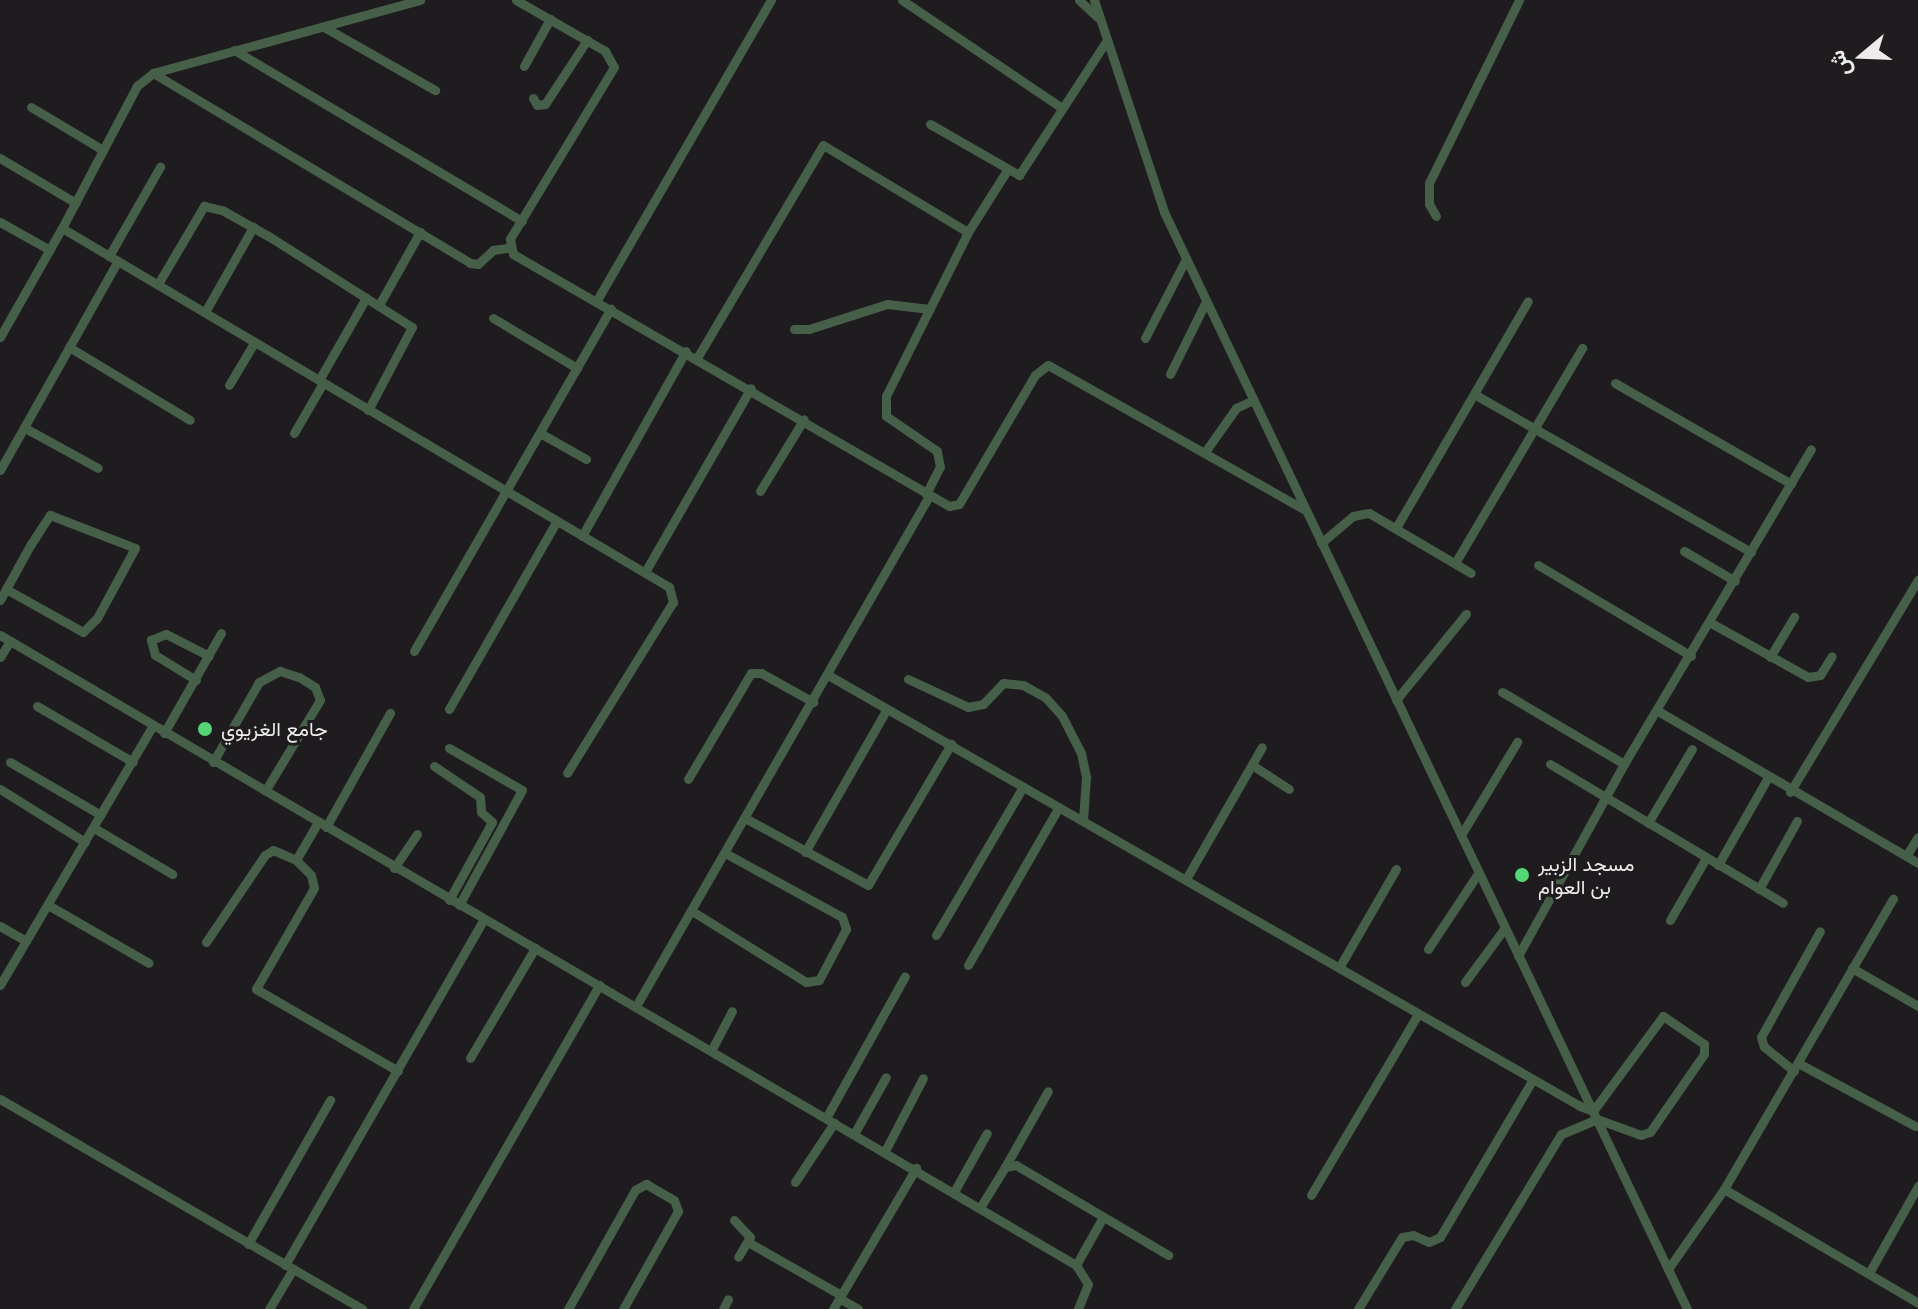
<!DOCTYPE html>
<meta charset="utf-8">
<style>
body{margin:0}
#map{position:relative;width:1918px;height:1309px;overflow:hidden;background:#1e1c1e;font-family:"PT Sans",Vazirmatn,sans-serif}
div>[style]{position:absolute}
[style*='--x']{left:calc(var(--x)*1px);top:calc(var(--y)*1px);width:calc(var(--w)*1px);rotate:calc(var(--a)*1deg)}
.minor>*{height:9px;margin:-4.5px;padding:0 4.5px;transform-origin:4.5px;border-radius:4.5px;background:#465f49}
.dots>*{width:22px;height:22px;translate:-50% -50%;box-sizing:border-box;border:4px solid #1e1c1e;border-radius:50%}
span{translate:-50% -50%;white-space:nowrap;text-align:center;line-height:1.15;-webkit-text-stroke:6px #1e1c1e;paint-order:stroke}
.poi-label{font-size:20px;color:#edebec}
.left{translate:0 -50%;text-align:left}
.north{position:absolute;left:1822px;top:16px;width:80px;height:80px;-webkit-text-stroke:6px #1e1c1e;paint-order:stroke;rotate:251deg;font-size:22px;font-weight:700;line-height:32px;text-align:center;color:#edebec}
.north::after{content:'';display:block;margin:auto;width:28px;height:36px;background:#edebec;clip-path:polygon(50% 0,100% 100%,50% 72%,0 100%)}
</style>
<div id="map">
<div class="minor">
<i style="--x:516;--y:0;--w:103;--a:29.8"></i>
<i style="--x:605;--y:51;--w:18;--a:61"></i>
<i style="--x:614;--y:67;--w:201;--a:121.2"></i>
<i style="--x:510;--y:239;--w:15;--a:79"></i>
<i style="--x:513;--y:254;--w:504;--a:30.03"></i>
<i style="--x:949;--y:506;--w:10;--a:-11"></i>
<i style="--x:959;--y:504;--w:150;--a:-59.5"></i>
<i style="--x:1035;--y:375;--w:16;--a:-38"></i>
<i style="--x:1048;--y:365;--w:294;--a:29.4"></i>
<i style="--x:902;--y:0;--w:193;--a:34"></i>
<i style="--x:1079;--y:0;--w:25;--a:43"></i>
<i style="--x:1094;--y:0;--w:223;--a:71.7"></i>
<i style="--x:1164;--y:212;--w:1215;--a:64.51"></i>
<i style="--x:324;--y:27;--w:128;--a:29.6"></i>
<i style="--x:234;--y:50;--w:335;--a:30.7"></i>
<i style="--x:524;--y:66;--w:54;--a:-61"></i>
<i style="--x:153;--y:73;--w:370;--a:30.9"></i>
<i style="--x:470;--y:263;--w:8;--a:7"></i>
<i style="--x:478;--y:264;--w:21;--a:-43"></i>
<i style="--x:493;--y:250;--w:15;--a:-8"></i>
<i style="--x:533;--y:98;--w:8;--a:60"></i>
<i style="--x:537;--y:105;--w:8;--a:-7"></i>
<i style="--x:545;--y:104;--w:77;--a:-56.7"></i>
<i style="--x:31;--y:107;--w:84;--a:30.8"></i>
<i style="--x:930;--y:124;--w:103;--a:29.8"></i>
<i style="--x:1019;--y:175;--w:158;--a:-56.9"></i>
<i style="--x:0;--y:158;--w:88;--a:30.6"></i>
<i style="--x:1436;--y:216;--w:14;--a:-120"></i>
<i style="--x:1429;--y:204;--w:21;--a:-90"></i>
<i style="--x:1429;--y:183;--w:204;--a:-63.8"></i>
<i style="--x:0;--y:222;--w:57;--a:29.2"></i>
<i style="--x:62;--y:228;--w:161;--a:-62.2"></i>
<i style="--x:137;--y:86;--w:21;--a:-39"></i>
<i style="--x:153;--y:73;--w:277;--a:-15.3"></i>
<i style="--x:109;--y:256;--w:103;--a:-60.2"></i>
<i style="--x:158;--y:284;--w:91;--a:-59.5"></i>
<i style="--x:204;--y:206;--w:18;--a:13"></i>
<i style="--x:222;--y:210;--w:55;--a:29.4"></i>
<i style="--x:270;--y:237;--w:168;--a:32.4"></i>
<i style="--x:412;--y:327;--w:94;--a:117.9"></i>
<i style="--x:597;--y:300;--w:347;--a:-59.9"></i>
<i style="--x:379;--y:305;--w:84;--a:-60.7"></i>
<i style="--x:205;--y:312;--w:98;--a:-60.5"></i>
<i style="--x:493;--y:318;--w:98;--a:30.8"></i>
<i style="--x:794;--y:329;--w:15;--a:0"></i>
<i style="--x:809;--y:329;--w:82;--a:-17.8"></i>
<i style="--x:887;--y:304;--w:43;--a:6.6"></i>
<i style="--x:0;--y:337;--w:125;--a:-60.4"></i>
<i style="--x:62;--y:228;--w:705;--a:30.6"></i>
<i style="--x:669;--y:587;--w:16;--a:75"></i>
<i style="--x:673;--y:602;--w:201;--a:121.8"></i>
<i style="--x:1145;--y:338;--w:89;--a:-62.6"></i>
<i style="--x:69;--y:347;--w:141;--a:31.1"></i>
<i style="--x:697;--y:358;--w:247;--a:-59.4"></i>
<i style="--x:823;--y:145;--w:169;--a:31"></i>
<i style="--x:1170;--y:374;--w:81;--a:-63.7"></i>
<i style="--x:319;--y:380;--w:95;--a:-60.2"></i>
<i style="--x:1615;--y:383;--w:203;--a:29.8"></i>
<i style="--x:229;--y:385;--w:49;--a:-59.2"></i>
<i style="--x:1474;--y:394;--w:319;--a:29.7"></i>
<i style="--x:25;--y:428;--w:83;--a:28.7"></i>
<i style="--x:294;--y:433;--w:58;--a:-59.9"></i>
<i style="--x:540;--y:433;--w:53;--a:29.5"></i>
<i style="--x:1205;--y:452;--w:54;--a:-54.8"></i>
<i style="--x:1236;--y:408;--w:19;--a:-25"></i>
<i style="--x:0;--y:470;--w:240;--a:-60.6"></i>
<i style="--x:760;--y:491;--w:84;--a:-58.6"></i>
<i style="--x:926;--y:494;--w:30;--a:-63"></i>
<i style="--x:940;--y:467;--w:16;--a:-101"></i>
<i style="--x:937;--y:451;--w:62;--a:-145.5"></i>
<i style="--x:886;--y:416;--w:20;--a:-90"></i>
<i style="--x:886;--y:396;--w:183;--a:-63.4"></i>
<i style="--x:968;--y:232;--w:71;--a:-57.7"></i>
<i style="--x:1397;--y:526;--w:260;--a:-59.8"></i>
<i style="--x:582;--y:536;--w:212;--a:-60.7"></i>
<i style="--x:1321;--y:543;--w:42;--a:-40.2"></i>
<i style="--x:1353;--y:516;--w:16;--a:-11"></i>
<i style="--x:1369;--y:513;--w:118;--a:30.5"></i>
<i style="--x:1684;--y:551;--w:59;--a:30.5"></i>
<i style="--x:1455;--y:563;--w:250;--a:-59.4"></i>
<i style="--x:1538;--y:565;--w:178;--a:30.7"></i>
<i style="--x:645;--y:572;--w:212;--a:-60.1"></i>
<i style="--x:0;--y:600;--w:13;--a:-61"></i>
<i style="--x:6;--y:589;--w:23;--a:-61"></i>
<i style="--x:17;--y:569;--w:29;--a:-61"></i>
<i style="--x:31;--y:544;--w:35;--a:-57"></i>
<i style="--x:50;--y:515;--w:91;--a:21.2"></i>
<i style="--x:135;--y:548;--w:80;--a:118.5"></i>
<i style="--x:97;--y:618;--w:20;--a:135"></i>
<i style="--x:83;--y:632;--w:88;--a:-150.8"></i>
<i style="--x:1711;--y:623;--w:111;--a:29.1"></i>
<i style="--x:1808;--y:677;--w:12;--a:-9"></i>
<i style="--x:1820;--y:675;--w:22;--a:-58"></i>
<i style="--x:0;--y:635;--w:1247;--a:30.35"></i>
<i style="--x:1076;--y:1265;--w:22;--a:58"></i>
<i style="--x:1088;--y:1284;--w:27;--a:112"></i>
<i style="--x:414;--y:651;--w:395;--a:-60.1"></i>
<i style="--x:0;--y:657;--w:19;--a:-58"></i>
<i style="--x:1770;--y:657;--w:47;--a:-59"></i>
<i style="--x:828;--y:675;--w:867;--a:29.82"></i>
<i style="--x:1580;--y:1106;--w:14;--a:21"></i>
<i style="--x:1593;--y:1111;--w:118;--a:-53.6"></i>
<i style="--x:1663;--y:1016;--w:50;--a:34.3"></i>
<i style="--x:1704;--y:1044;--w:10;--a:90"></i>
<i style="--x:1704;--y:1054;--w:95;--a:124.7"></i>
<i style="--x:1650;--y:1132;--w:9;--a:162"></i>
<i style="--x:1641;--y:1135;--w:47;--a:-160"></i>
<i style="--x:1597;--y:1119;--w:39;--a:157"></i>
<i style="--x:1561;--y:1134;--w:205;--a:121.2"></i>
<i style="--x:908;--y:679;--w:66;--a:25"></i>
<i style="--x:968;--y:707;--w:15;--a:-11"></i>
<i style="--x:983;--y:704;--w:29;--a:-46"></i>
<i style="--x:1003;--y:683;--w:20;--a:6"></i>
<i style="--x:1023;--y:685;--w:25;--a:29"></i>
<i style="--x:1045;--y:697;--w:25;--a:48"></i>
<i style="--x:1062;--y:716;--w:42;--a:62.8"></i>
<i style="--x:1081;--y:753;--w:25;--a:78"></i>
<i style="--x:1086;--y:777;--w:43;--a:94"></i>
<i style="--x:196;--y:680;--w:48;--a:-148.6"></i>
<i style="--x:155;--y:655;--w:16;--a:-105"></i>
<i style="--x:151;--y:640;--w:16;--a:-22"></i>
<i style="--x:166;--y:634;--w:48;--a:27.1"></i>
<i style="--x:1502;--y:692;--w:142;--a:30.5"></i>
<i style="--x:1396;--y:700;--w:111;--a:-50.9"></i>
<i style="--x:37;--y:706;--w:111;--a:30.3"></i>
<i style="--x:449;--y:709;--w:215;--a:-60.2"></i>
<i style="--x:1658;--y:711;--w:301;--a:30.3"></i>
<i style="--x:164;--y:733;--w:115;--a:-60.3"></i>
<i style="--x:449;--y:748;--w:84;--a:29.9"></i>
<i style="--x:522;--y:790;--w:131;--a:118.7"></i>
<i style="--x:10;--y:762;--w:105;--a:30.2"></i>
<i style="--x:213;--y:762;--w:92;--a:-60.1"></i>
<i style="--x:259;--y:682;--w:24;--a:-28"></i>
<i style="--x:280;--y:671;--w:20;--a:18"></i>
<i style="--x:299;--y:677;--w:19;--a:32"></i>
<i style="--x:315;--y:687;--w:14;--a:69"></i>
<i style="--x:320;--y:700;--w:106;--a:121.1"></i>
<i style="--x:1550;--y:764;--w:271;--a:30.8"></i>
<i style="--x:1252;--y:765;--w:44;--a:33"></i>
<i style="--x:434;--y:766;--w:55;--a:34"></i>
<i style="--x:480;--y:797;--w:15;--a:86"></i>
<i style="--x:481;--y:812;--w:15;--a:42"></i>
<i style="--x:492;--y:822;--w:89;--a:118.9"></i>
<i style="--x:688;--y:779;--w:123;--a:-59.3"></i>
<i style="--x:751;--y:673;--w:10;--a:0"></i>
<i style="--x:761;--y:673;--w:60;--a:29.1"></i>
<i style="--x:0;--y:789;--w:100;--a:31.9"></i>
<i style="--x:1790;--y:792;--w:248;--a:-58.9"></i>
<i style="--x:745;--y:818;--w:140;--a:28.6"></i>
<i style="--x:868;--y:885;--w:164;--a:-59.5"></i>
<i style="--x:1648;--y:823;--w:86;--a:-59.3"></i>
<i style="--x:326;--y:827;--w:131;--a:-60.7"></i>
<i style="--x:94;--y:828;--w:91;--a:30.5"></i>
<i style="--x:1461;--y:835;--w:109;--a:-58.9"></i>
<i style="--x:805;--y:852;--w:165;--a:-60.2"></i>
<i style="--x:1906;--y:856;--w:22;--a:-58"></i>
<i style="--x:296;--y:860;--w:21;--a:45"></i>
<i style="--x:311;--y:875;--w:13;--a:77"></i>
<i style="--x:314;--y:888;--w:116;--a:119.9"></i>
<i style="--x:256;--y:989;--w:164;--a:30"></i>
<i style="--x:1718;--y:865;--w:99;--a:-60.3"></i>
<i style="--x:394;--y:868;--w:41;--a:-55.9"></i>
<i style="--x:1186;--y:879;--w:152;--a:-60.1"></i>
<i style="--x:1759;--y:889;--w:78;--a:-60.8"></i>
<i style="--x:48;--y:905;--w:116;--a:29.9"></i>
<i style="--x:692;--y:911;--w:134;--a:31.9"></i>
<i style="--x:806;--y:982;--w:13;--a:-9"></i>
<i style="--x:819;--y:980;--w:58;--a:-62.1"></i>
<i style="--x:846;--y:929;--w:13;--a:-108"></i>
<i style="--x:842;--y:917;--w:133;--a:-151.3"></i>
<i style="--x:1670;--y:920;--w:72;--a:-59.9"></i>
<i style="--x:0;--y:926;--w:30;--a:30"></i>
<i style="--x:936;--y:935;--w:172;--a:-59.6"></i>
<i style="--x:206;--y:942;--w:105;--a:-55.9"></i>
<i style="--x:265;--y:855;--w:9;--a:-32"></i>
<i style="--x:273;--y:850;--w:25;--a:23"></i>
<i style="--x:296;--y:860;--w:44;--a:-59.9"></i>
<i style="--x:1428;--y:949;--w:89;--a:-56.5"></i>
<i style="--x:1518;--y:956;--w:219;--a:-61.1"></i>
<i style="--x:1624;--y:764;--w:366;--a:-59.3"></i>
<i style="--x:968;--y:965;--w:182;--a:-60.1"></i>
<i style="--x:1340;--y:966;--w:112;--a:-60"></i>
<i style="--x:1852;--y:968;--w:76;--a:29.9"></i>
<i style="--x:1465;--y:982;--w:66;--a:-53.7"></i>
<i style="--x:0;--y:985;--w:299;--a:-59.5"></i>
<i style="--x:636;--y:1006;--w:588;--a:-60.12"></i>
<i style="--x:711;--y:1051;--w:45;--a:-62.3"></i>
<i style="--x:470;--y:1058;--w:128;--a:-59.4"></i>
<i style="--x:1798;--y:1063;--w:133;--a:28.3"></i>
<i style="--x:1794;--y:1071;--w:38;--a:-141"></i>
<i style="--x:1764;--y:1047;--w:10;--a:-107"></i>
<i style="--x:1761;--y:1037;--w:121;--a:-60.9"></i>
<i style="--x:0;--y:1099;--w:419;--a:30.1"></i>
<i style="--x:826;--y:1118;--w:162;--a:-60.9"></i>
<i style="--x:854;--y:1134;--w:65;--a:-60.7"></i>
<i style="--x:885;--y:1151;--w:82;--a:-62.5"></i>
<i style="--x:1005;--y:1167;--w:87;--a:-60.5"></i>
<i style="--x:795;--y:1182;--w:71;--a:-56.5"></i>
<i style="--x:1724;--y:1189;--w:225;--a:30.4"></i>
<i style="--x:955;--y:1190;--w:65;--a:-60.7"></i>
<i style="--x:1311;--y:1195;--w:210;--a:-59.4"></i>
<i style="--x:981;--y:1206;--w:46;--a:-58.4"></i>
<i style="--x:1005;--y:1167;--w:11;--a:-10"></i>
<i style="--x:1016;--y:1165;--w:177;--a:30.6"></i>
<i style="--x:734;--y:1220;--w:23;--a:47"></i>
<i style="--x:750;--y:1237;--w:23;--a:121"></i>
<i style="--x:748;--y:1242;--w:107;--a:29.7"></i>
<i style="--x:248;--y:1244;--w:166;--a:-60.3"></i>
<i style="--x:285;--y:1265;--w:399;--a:-60.1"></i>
<i style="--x:1076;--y:1265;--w:55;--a:-60.6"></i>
<i style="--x:1668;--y:1269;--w:98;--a:-55"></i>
<i style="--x:1724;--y:1189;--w:336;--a:-59.8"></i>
<i style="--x:1869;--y:1273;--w:100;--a:-60.6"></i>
<i style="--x:839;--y:1298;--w:22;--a:30"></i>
<i style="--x:269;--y:1309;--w:47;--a:-59"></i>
<i style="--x:413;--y:1309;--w:374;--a:-60.1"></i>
<i style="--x:568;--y:1309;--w:137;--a:-60.6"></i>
<i style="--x:635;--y:1190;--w:13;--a:-29"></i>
<i style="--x:646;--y:1184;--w:32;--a:30"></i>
<i style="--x:674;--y:1200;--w:12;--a:70"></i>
<i style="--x:678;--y:1211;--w:112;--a:119.3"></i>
<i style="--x:723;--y:1309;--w:11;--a:-63"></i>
<i style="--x:833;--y:1309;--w:164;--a:-59.5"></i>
<i style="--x:1358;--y:1309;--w:84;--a:-58.6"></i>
<i style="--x:1402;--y:1237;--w:11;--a:-10"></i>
<i style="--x:1413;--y:1235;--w:17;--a:24"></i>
<i style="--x:1429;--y:1242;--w:12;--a:-24"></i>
<i style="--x:1440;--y:1237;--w:181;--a:-59.5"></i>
</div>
<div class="dots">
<i style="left:205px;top:729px;background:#53d673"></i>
<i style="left:1522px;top:875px;background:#53d673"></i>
</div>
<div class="poi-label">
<span class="left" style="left:221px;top:729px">جامع الغزيوي</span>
<span class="left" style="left:1538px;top:876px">مسجد الزبير<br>بن العوام</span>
</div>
<div class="north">ش</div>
</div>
